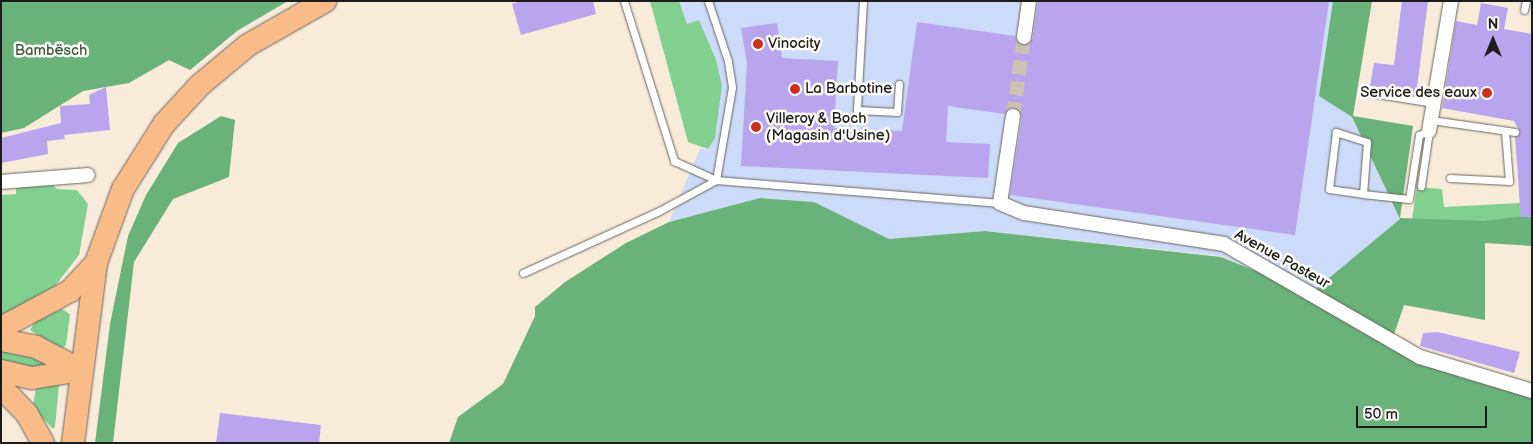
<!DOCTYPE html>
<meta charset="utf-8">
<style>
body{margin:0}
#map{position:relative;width:1533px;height:444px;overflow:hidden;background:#f8ebd9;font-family:"Balsamiq Sans",sans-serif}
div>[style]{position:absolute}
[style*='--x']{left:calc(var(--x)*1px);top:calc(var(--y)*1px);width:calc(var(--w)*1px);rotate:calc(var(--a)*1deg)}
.built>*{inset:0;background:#ccdbf9}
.green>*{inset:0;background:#82d090}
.forest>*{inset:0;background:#69b27a}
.building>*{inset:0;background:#b9a4ee}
.street-tunnel>*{height:14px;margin-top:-7px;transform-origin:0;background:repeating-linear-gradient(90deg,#ccc2b3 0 14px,transparent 0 21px)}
.roads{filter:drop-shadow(0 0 1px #69645e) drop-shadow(0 0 1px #69645e)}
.lane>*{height:7px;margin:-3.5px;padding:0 3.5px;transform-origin:3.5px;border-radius:3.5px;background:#fff}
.street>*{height:14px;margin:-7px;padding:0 7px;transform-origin:7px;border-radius:7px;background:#fff}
.primary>*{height:22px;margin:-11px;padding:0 11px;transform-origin:11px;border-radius:11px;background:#f9bc89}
.dots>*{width:14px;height:14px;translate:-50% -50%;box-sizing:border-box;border:2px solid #fdfcf7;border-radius:50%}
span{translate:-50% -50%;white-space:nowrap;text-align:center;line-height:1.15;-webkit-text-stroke:5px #fdfcf7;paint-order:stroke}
.poi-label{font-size:15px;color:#1c1c1c}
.left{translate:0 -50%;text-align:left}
.right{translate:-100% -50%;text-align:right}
.park-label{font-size:15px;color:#405b45}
.street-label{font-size:15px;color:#1c1c1c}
.frame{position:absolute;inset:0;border:2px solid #1c1c1c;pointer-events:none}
.north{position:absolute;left:1468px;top:15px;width:50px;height:50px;-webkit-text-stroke:4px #fdfcf7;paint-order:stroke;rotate:0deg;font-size:14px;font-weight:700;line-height:20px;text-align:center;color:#1c1c1c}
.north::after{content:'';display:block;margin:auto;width:18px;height:22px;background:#1c1c1c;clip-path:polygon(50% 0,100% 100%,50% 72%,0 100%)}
.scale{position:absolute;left:1356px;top:406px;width:131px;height:22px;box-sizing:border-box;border:2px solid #1c1c1c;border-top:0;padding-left:6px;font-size:15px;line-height:18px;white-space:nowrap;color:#1c1c1c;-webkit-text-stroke:4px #fdfcf7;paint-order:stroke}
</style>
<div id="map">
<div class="built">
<i style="clip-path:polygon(679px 1px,1333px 1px,1319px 96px,1352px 117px,1400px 219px,1311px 294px,1221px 256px,985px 231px,889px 239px,814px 202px,760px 198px,669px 222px,700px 149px,708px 149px,700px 20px,687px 24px)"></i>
</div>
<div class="green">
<i style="clip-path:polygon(650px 1px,679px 1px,687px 24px,699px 20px,716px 60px,722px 86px,715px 138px,708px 149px,688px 142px)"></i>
<i style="clip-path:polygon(51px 183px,57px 189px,77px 190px,88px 204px,79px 255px,52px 290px,1px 316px,1px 195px,16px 194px,16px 188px)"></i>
<i style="clip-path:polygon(1417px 187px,1442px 189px,1444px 207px,1520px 203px,1519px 192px,1532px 215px,1484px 222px,1412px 219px)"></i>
<i style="clip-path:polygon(62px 309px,70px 314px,66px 345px,60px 350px,30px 330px,35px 322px)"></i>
<i style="clip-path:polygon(1px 351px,40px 359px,49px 364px,38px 369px,1px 363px)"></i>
<i style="clip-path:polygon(59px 385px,55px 427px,53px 429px,33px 407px,36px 387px)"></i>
</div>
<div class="forest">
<i style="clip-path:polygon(1px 1px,288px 1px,237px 31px,190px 70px,169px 60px,129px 83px,83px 91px,24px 128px,1px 133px)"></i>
<i style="clip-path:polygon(1333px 1px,1372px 1px,1353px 116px,1413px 126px,1400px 218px,1484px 221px,1532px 215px,1532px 246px,1485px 243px,1485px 320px,1404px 305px,1392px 340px,1532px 391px,1532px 443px,449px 443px,458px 417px,503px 384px,535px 316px,535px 307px,565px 282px,626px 243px,669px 222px,760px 198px,814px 202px,889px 239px,985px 231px,1221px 257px,1311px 293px,1400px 219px,1352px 117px,1319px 96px)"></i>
<i style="clip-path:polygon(221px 116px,235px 120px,229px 177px,173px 199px,134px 262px,113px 443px,95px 443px,110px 324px,128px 236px,146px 195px,178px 143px)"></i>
</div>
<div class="building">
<i style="clip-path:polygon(521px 1px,593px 1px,596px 14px,521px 35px,512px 4px)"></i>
<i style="clip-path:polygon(1038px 1px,1329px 1px,1295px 235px,1010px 195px,1022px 117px,1014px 107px,1004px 114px,948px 106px,946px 142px,990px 144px,988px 178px,741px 166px,747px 63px,741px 28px,777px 23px,782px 58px,838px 61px,834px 128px,902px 131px,917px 22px,1015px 36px,1018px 44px,1027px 45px,1033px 38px)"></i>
<i style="clip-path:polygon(1402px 1px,1428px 1px,1416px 95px,1370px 86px,1374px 63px,1394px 65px)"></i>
<i style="clip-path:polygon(1481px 3px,1508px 8px,1504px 29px,1532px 34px,1532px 217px,1521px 217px,1515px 137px,1520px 132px,1514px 121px,1442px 108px,1456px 21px,1477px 25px)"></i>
<i style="clip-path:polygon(106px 87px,110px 130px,64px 135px,65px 139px,47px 141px,48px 154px,1px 163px,1px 138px,61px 123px,60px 106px,90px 104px,89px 95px)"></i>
<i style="clip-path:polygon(1438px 332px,1520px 352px,1514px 373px,1420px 346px,1423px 333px)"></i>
<i style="clip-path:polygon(220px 413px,321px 425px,319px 443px,216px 443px)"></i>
</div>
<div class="street-tunnel">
<i style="--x:1013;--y:116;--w:80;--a:-82.1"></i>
</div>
<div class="roads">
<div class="lane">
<i style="--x:624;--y:1;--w:168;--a:72.6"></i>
<i style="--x:674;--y:161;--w:46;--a:24.3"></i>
<i style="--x:716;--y:180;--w:94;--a:-80.2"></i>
<i style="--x:732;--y:87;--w:26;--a:-99"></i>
<i style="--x:728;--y:61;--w:63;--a:-108.4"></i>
<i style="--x:863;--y:1;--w:109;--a:93.2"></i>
<i style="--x:857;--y:110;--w:40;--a:2.9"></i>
<i style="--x:897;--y:112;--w:28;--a:-86"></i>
<i style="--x:1524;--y:10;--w:9;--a:-77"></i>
<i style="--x:1365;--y:92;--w:70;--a:9.1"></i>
<i style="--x:1431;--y:120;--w:85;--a:8.1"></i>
<i style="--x:1450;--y:178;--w:59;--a:2.9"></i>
<i style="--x:1509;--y:181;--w:50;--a:-94.6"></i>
<i style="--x:1363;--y:194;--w:52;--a:-85.6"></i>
<i style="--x:1367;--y:142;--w:33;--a:-162"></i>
<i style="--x:1336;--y:132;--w:57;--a:97"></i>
<i style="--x:1329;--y:189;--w:34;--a:8"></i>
<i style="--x:1363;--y:194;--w:46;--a:6.2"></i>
<i style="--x:1409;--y:199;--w:65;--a:-81.1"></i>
<i style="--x:1419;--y:135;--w:11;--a:-22"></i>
<i style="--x:1429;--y:131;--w:56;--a:98.3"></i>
<i style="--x:523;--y:273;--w:149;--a:-24.5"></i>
<i style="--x:659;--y:211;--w:65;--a:-28.5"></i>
<i style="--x:716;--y:180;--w:285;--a:4.6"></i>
</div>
<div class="street">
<i style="--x:1024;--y:37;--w:36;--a:-82"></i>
<i style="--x:1013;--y:116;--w:88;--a:98.5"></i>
<i style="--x:1000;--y:203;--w:26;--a:23"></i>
<i style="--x:1024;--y:213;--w:202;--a:8.8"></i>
<i style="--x:1224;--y:244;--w:226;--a:30"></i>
<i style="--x:1420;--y:357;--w:117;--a:16.9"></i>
<i style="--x:1429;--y:131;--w:132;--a:-80.4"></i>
<i style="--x:1;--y:182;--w:87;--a:-4.6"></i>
</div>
<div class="primary">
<i style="--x:1;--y:328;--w:78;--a:-28.2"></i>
<i style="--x:70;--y:291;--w:38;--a:-47"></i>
<i style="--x:1;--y:340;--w:36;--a:11"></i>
<i style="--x:36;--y:347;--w:51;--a:27.1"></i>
<i style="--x:1;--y:371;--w:32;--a:13"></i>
<i style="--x:32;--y:378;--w:50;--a:-9.3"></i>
<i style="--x:1;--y:387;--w:37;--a:46"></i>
<i style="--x:27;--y:414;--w:33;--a:61"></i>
<i style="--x:73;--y:443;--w:181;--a:-82.7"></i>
<i style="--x:96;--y:263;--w:79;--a:-70"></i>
<i style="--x:123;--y:189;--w:77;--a:-57.8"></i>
<i style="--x:164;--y:124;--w:53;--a:-47.3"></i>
<i style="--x:200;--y:85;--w:62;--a:-39.8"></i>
<i style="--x:248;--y:45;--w:89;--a:-29.7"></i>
</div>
</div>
<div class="dots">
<i style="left:758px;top:44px;background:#c8321e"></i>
<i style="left:795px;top:89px;background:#c8321e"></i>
<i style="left:1487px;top:93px;background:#c8321e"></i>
<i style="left:756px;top:127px;background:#c8321e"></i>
</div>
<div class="poi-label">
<span class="left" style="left:768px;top:44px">Vinocity</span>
<span class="left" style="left:805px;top:89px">La Barbotine</span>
<span class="right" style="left:1477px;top:93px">Service des eaux</span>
<span class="left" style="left:766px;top:127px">Villeroy &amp; Boch<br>(Magasin d'Usine)</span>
</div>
<div class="park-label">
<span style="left:51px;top:51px">Bambësch</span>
</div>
<div class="street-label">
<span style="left:1282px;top:259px;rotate:29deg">Avenue Pasteur</span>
</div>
<div class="frame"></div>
<div class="north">N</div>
<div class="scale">50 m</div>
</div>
